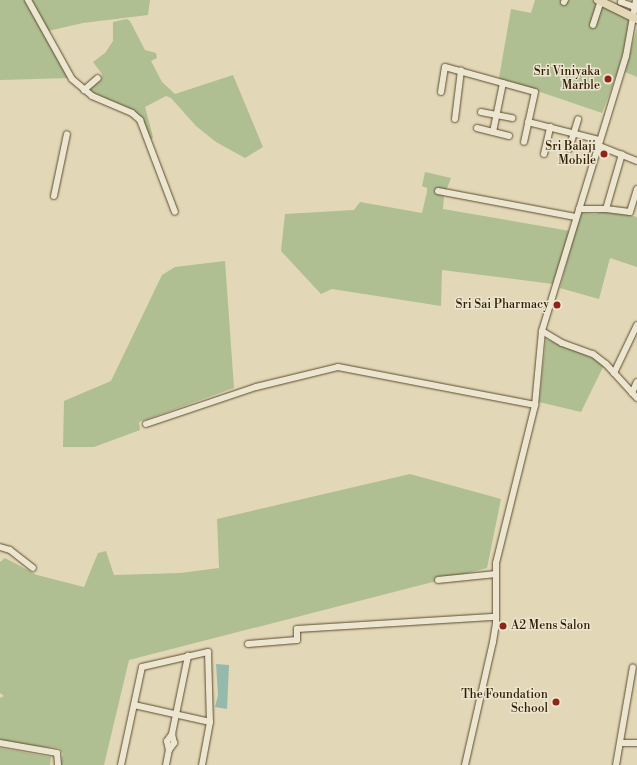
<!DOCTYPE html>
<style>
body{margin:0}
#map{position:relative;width:637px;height:765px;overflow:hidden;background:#e2d7b6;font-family:"Libre Bodoni",serif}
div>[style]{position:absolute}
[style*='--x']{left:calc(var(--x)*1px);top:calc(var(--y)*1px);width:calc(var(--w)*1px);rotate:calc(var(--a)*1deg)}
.green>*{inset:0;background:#afbf91}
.water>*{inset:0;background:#95baac}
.roads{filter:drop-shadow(0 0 1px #5c4b2e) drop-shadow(0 0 1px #5c4b2e)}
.minor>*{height:6px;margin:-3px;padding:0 3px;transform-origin:3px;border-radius:3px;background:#ece5d0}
.major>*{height:8px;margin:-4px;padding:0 4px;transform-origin:4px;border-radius:4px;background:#e2d7b6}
.dots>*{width:11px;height:11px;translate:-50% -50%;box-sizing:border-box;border:2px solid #ece5d0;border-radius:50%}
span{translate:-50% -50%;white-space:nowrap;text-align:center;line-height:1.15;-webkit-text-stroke:3px #ece5d0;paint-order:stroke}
.poi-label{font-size:12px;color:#301c00}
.right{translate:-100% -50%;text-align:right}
.left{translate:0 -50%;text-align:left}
</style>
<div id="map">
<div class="green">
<i style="clip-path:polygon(0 0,26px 0,70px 78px,0 80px)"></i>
<i style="clip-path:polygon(30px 0,150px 0,148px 15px,83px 23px,48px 31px)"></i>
<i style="clip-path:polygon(535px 0,592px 0,631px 21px,617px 74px,602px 113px,499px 78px,511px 9px,531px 13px)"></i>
<i style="clip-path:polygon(127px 19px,130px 21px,145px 50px,156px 53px,157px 58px,151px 61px,162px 82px,175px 94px,233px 75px,263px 147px,245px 158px,216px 142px,196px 126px,171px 98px,166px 96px,145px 107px,153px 137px,151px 140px,140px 116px,88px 90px,101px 80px,102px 74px,93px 62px,105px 53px,113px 41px,113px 22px)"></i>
<i style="clip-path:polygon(637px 28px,637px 77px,625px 72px)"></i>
<i style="clip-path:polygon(425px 172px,451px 178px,444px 196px,443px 209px,570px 231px,553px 284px,442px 270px,441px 306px,332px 289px,321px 294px,281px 251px,285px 214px,354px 210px,360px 202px,422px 213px,427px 192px,427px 188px,422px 186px)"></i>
<i style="clip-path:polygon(607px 210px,637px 217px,637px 267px,610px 258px,599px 299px,560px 288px,580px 213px,596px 214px)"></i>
<i style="clip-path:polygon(225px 261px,234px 388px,139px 422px,140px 430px,94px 447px,63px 447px,64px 401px,111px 381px,162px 275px,175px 267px)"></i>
<i style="clip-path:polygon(546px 339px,588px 355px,604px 365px,581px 412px,539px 402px)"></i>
<i style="clip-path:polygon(410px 474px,501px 499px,487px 568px,129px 660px,104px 765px,60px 765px,63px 754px,59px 748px,20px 745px,0 740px,0 698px,4px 696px,0 693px,0 562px,5px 558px,37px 575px,84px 587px,98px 553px,106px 551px,114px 575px,180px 573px,219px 568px,217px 519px)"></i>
<i style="clip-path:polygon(0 748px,51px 757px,50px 765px,0 765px)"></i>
</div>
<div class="water">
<i style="clip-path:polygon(216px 664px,229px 665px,227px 709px,215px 707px,218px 695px)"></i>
</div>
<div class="roads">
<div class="minor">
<i style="--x:28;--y:0;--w:90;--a:60.9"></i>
<i style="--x:72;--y:79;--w:26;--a:40"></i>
<i style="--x:92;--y:96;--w:43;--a:23"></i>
<i style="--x:132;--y:113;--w:11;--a:41"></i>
<i style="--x:140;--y:120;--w:98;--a:69.2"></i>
<i style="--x:622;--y:0;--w:2;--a:117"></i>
<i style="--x:621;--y:2;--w:15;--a:20"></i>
<i style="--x:636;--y:0;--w:57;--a:100.1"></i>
<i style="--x:626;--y:56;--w:288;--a:107"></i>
<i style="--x:542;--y:331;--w:23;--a:31"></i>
<i style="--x:562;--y:343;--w:33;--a:20"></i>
<i style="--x:593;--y:354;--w:16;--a:38"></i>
<i style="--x:606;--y:364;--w:46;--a:47.6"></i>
<i style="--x:564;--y:2;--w:2;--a:-63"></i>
<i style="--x:593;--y:25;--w:25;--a:-72"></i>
<i style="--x:84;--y:90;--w:18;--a:-41"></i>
<i style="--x:441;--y:92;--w:25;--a:-81"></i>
<i style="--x:445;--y:67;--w:93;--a:15.5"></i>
<i style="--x:535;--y:92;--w:51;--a:102.4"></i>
<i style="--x:481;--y:112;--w:32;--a:11"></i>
<i style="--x:455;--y:119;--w:49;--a:-83"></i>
<i style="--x:528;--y:122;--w:73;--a:14.2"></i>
<i style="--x:477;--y:128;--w:33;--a:14"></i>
<i style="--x:493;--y:132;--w:50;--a:-78.5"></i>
<i style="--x:597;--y:145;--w:43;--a:21.8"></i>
<i style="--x:569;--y:149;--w:31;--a:-73"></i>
<i style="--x:544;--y:154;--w:28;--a:-77"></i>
<i style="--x:438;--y:191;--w:140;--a:10.7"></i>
<i style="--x:54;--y:196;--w:63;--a:-78.2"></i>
<i style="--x:579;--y:209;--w:27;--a:0"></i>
<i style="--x:606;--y:209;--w:24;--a:7"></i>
<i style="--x:630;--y:212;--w:24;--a:-73"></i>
<i style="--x:606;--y:209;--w:57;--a:-73.8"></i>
<i style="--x:614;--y:373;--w:53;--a:-64.4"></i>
<i style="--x:632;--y:393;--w:12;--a:-66"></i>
<i style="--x:146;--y:424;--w:116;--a:-18.6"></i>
<i style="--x:256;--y:387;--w:84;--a:-13.7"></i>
<i style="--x:338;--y:367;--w:201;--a:10.9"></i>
<i style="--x:0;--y:547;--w:10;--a:17"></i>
<i style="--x:10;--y:550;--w:29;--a:38"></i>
<i style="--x:438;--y:580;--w:58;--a:-5.9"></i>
<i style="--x:248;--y:644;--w:49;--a:-4.7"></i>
<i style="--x:297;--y:640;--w:11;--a:-90"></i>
<i style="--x:297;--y:629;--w:199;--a:-3.5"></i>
<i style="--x:134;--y:705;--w:78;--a:12.6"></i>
<i style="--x:0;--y:743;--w:58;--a:10"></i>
<i style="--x:57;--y:753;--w:12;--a:85"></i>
<i style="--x:621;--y:743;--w:16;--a:0"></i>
<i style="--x:169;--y:750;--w:9;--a:-103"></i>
<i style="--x:167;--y:741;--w:9;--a:-54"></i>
<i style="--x:121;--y:765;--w:100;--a:-77.9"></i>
<i style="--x:142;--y:667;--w:68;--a:-12.8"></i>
<i style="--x:208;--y:652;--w:70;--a:88.4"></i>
<i style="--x:210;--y:722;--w:44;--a:100.5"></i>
<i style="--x:166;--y:765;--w:15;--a:-79"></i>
<i style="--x:169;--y:750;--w:9;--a:-54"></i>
<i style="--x:174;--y:743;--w:9;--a:-103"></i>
<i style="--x:172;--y:734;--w:80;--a:-78.4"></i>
<i style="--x:465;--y:765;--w:126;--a:-77.2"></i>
<i style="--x:493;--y:642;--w:19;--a:-81"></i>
<i style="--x:496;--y:623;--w:60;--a:-90"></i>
<i style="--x:496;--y:563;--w:163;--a:-76.1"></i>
<i style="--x:535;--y:405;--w:74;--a:-84.6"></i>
<i style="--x:616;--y:765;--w:99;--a:-80.2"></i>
</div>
<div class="major">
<i style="--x:598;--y:0;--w:43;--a:26"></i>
</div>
</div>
<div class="dots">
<i style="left:608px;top:79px;background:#8f2418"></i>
<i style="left:604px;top:154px;background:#8f2418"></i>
<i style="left:557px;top:305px;background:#8f2418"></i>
<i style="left:503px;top:626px;background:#8f2418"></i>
<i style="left:556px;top:702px;background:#8f2418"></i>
</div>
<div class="poi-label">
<span class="right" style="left:600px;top:79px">Sri Viniyaka<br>Marble</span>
<span class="right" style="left:596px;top:154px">Sri Balaji<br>Mobile</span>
<span class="right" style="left:549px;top:305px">Sri Sai Pharmacy</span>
<span class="left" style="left:511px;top:626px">A2 Mens Salon</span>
<span class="right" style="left:548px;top:702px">The Foundation<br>School</span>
</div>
</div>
